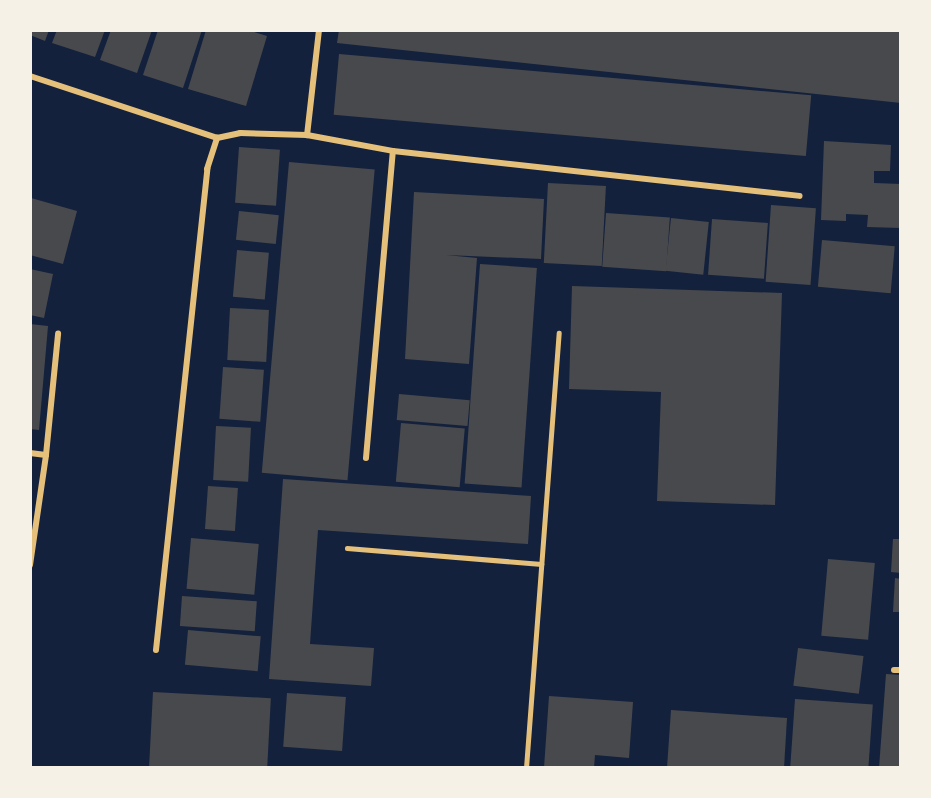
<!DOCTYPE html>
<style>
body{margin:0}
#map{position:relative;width:931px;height:798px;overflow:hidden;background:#14213d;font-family:"Space Grotesk",sans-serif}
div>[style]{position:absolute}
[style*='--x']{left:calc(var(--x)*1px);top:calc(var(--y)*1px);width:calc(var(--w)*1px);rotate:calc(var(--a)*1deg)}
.building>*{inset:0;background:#48494c;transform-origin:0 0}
.service>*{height:4.5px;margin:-2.25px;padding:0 2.25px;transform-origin:2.25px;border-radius:2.25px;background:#e5c07b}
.minor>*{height:6px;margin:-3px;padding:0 3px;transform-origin:3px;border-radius:3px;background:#e5c07b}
span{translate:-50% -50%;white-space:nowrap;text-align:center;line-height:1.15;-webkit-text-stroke:6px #f6f1e7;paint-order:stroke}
.frame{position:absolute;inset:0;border:32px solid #f6f1e7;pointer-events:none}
</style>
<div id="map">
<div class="building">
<i style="clip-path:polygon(30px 30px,49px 30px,45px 41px,30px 35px)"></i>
<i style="clip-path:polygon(57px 30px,105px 30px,95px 57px,52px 43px)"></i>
<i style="clip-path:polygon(111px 30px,152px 30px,137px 73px,100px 60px)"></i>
<i style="clip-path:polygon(158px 30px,202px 30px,183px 88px,143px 75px)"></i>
<i style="clip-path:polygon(206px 30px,248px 30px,267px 36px,246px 106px,188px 89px)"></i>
<i style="clip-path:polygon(339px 30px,901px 30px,901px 103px,337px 43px)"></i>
<i style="left:339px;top:54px;width:474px;height:61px;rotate:5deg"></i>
<i style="clip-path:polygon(824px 141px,891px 145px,890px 171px,874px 171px,874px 183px,901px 184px,901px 228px,867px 227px,868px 215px,846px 214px,846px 221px,821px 220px)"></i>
<i style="left:239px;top:147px;width:41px;height:56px;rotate:4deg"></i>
<i style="left:289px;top:162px;width:86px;height:312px;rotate:5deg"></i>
<i style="left:548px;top:183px;width:58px;height:80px;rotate:3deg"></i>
<i style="clip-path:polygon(414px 192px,544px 199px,541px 259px,446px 255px,477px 258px,469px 364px,405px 359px)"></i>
<i style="clip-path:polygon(31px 198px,77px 211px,63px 264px,30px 255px)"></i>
<i style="left:771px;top:205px;width:45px;height:77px;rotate:4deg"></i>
<i style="left:239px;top:211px;width:40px;height:29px;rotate:6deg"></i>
<i style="left:606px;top:213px;width:64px;height:54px;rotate:4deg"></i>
<i style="left:671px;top:218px;width:38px;height:53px;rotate:6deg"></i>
<i style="left:712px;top:219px;width:56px;height:56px;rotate:4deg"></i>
<i style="left:822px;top:240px;width:73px;height:47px;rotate:5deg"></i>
<i style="left:237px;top:250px;width:32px;height:47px;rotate:5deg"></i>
<i style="left:480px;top:264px;width:57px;height:220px;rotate:4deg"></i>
<i style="clip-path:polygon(30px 269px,53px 274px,44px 318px,30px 315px)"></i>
<i style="clip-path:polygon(572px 286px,782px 293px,775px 505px,657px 501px,661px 392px,569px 389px)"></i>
<i style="left:230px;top:308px;width:39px;height:52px;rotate:3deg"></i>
<i style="clip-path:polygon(30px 324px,48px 326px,39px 430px,30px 429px)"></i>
<i style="left:223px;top:367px;width:41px;height:52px;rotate:4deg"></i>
<i style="left:399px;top:394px;width:71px;height:26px;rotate:5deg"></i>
<i style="left:401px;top:423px;width:64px;height:59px;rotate:5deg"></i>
<i style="left:216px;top:426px;width:35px;height:54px;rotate:3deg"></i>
<i style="clip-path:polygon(283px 479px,531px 496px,528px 544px,318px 530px,310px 644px,374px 648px,371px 686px,269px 679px)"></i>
<i style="left:208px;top:486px;width:30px;height:43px;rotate:4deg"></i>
<i style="left:191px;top:538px;width:68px;height:51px;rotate:5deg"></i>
<i style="clip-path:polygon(893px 539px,901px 539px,901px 573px,891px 572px)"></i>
<i style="left:828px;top:559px;width:47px;height:77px;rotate:5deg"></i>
<i style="clip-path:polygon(895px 578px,901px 579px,901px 612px,893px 612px)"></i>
<i style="left:182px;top:596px;width:75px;height:30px;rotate:4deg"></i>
<i style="left:188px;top:630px;width:73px;height:35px;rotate:5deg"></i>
<i style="left:798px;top:648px;width:66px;height:38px;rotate:7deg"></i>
<i style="clip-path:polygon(886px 674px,901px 675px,901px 768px,879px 768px)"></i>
<i style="left:153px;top:692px;width:118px;height:76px;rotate:3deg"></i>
<i style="left:287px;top:693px;width:59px;height:54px;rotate:4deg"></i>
<i style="clip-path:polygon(549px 696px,633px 702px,629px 758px,595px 755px,594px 768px,544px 768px)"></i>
<i style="left:795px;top:699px;width:78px;height:69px;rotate:4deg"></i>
<i style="clip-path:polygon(671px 710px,787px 718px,784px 768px,667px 768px)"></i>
</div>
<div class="service">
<i style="--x:347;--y:548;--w:195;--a:4.7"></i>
<i style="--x:526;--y:768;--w:436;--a:-85.7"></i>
</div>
<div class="minor">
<i style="--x:319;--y:30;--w:106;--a:96.5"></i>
<i style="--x:307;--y:135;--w:87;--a:10.5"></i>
<i style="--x:393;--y:151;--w:409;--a:6.3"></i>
<i style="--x:30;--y:76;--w:197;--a:18.3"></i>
<i style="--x:30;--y:453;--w:16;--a:7"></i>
<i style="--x:366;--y:458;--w:308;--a:-85"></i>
<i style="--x:30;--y:565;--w:111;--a:-81.7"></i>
<i style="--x:46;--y:455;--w:122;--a:-84.3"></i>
<i style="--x:156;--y:650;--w:484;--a:-83.9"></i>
<i style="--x:207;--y:169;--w:33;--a:-72"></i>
<i style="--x:217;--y:138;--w:24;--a:-12"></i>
<i style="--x:240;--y:133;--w:67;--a:1.7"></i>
<i style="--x:894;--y:670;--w:7;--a:0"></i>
</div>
<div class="frame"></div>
</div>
